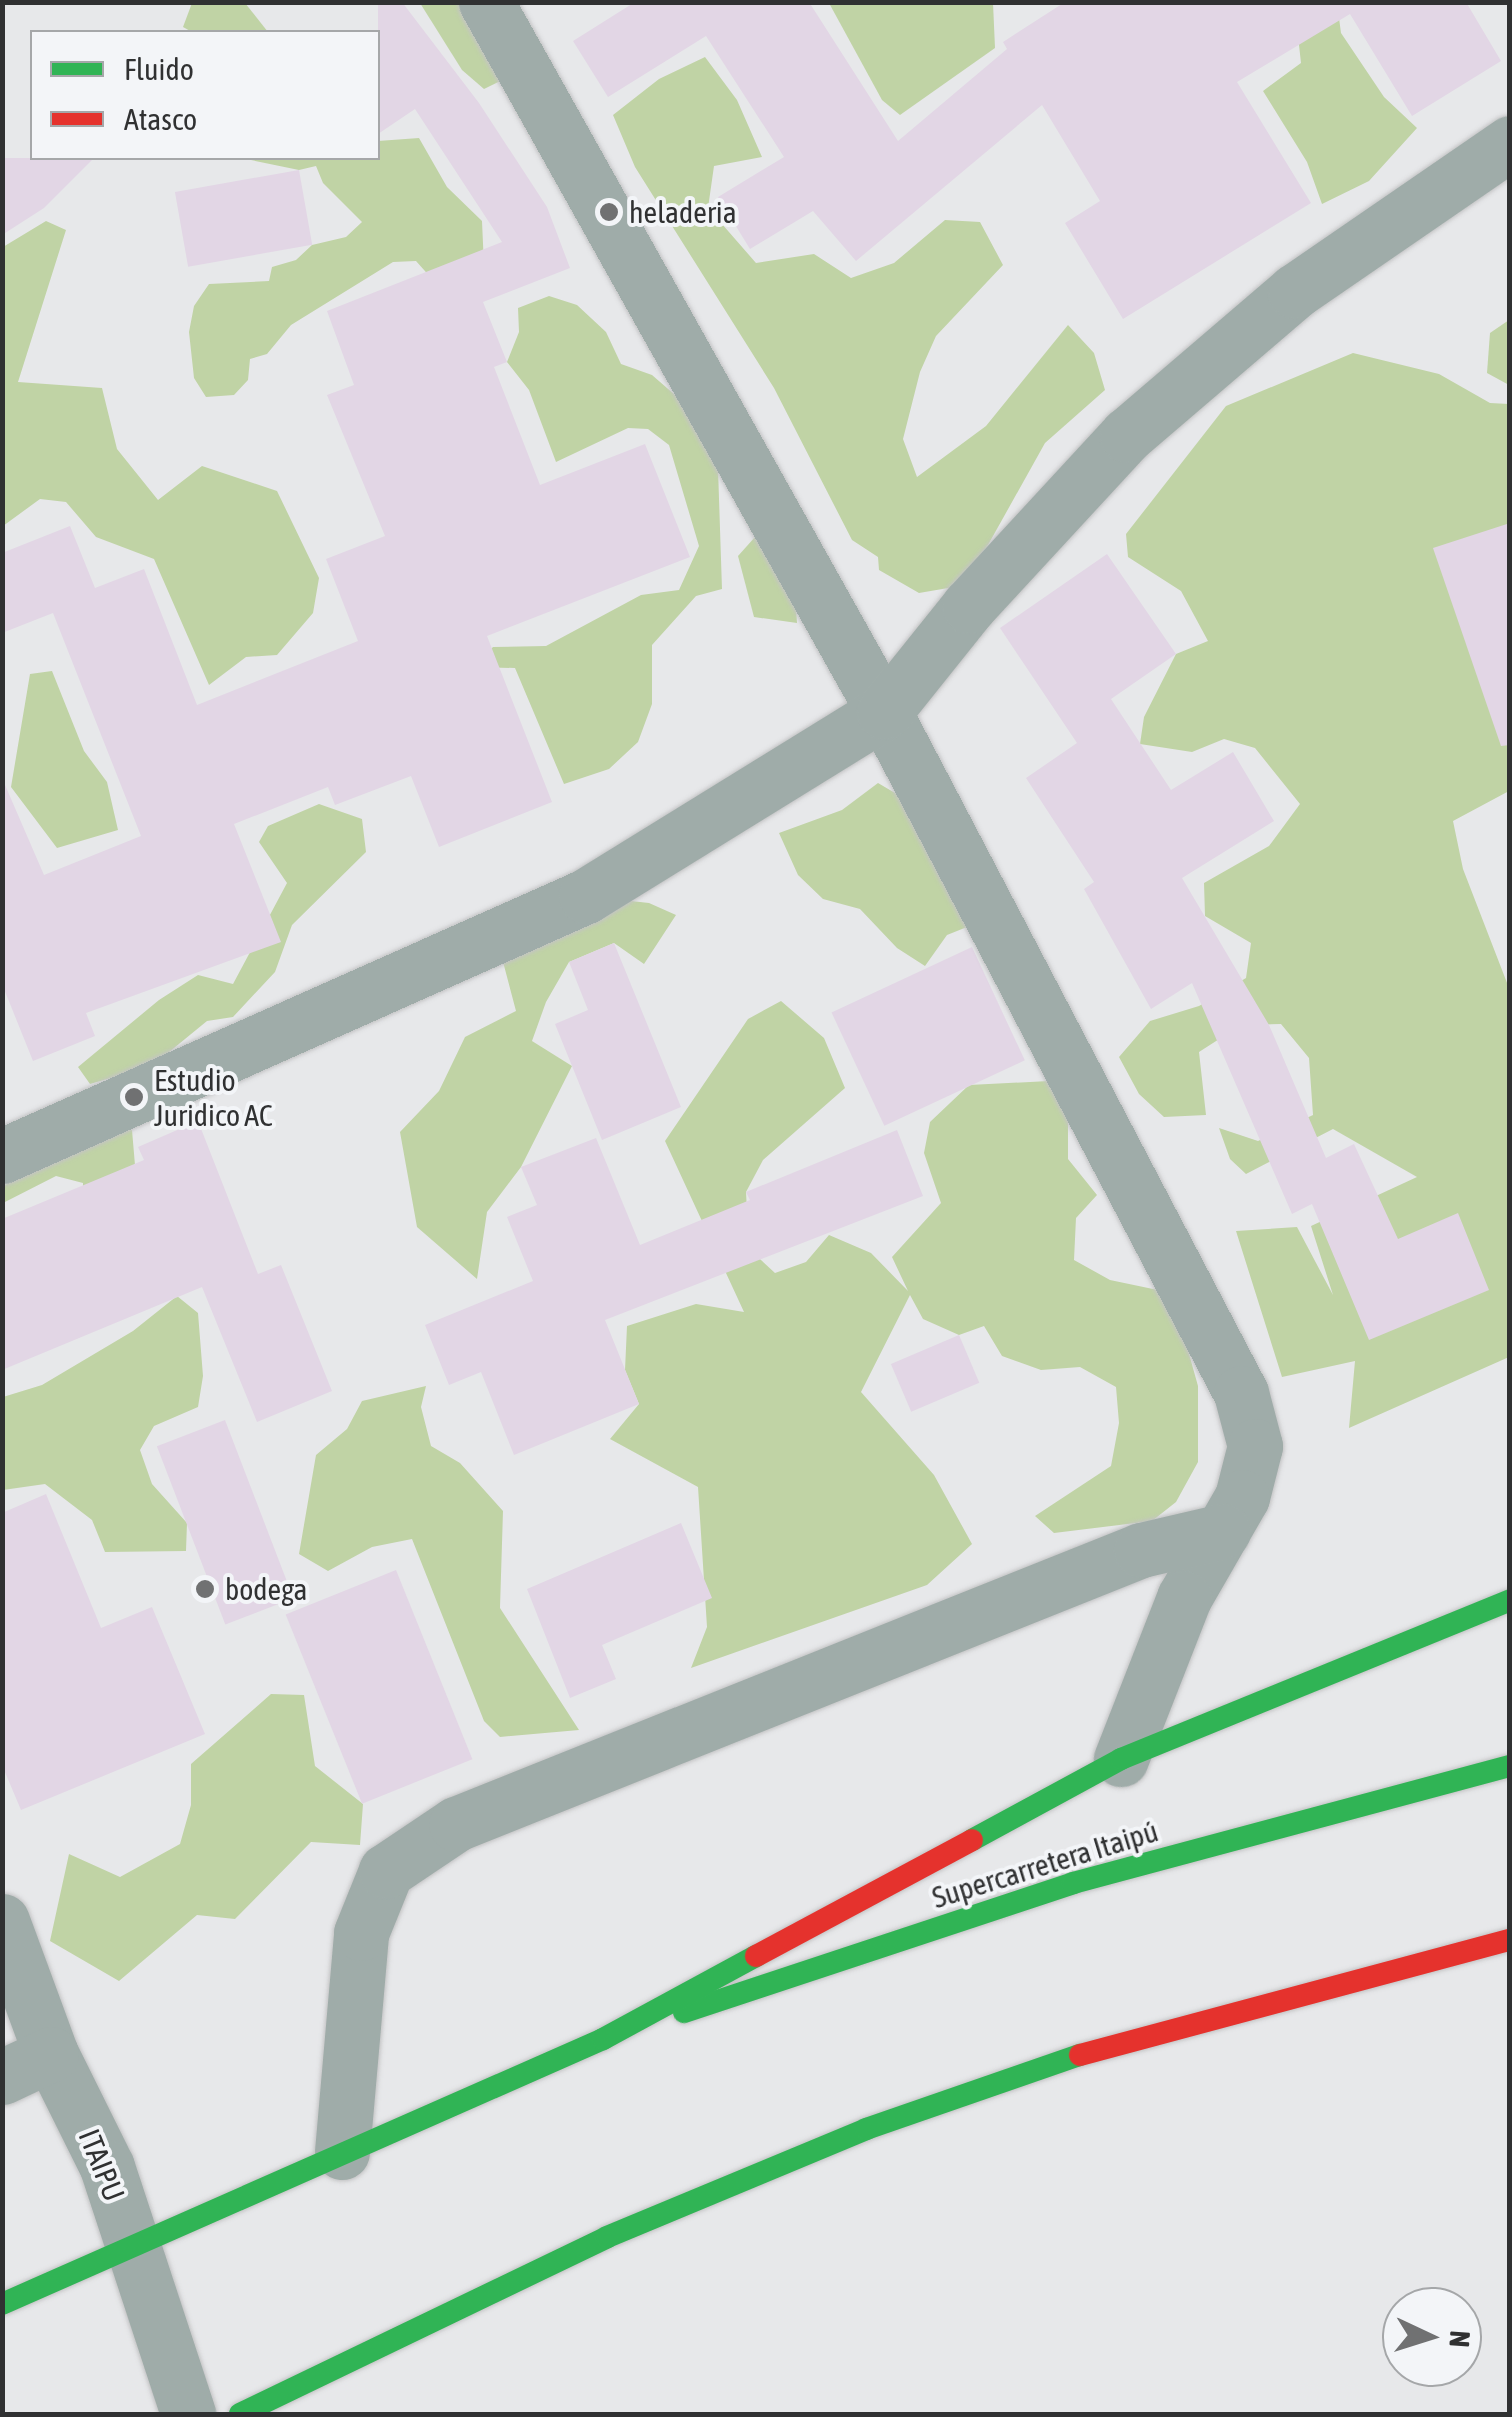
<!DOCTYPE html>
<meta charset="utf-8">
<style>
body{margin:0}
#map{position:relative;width:1512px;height:2417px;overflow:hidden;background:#e7e8ea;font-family:"Asap Condensed",sans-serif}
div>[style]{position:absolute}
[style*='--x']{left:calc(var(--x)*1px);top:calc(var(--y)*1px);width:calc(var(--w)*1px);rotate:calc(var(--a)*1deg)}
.forest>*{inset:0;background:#c0d3a5}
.building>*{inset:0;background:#e2d6e5;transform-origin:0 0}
.roads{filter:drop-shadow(0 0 2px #c3c3c4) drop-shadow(0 0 2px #c3c3c4)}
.street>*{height:55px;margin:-27.5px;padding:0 27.5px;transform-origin:27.5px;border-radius:27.5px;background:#9faca9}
.fast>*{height:22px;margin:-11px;padding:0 11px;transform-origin:11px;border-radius:11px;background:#30b455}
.jam>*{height:22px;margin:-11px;padding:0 11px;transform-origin:11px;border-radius:11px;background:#e5322d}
.dots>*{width:28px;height:28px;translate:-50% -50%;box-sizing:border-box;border:5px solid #f3f5f8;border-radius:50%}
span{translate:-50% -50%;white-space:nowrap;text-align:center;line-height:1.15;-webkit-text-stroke:8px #f3f5f8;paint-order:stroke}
.poi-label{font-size:30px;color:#303132}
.left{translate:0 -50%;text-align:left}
.street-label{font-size:30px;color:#303132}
.frame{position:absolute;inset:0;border:5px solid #303132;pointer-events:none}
.legend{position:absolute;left:30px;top:30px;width:350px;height:130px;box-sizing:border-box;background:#f3f5f8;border:2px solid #a5a7a9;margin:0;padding:12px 18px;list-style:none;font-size:30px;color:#303132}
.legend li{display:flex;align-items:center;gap:20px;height:50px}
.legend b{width:50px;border:2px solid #a5a7a9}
.north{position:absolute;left:1382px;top:2287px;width:100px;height:100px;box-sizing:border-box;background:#f3f5f8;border:2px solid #a5a7a9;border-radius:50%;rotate:94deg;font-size:28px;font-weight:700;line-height:40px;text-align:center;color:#303132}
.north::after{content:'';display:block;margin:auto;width:35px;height:45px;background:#707172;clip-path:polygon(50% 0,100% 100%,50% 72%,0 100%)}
</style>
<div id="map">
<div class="forest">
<i style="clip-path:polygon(192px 3px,245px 3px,268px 32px,192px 32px,183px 27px)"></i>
<i style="clip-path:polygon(420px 3px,460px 3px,519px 72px,484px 89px,462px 70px)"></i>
<i style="clip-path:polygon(829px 3px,993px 3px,995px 48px,900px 115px,882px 100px)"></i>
<i style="clip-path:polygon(1337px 3px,1341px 33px,1384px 97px,1417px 128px,1369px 181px,1322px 204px,1307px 162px,1263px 91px,1301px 63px,1295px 9px)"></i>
<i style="clip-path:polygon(705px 57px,737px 100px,762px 157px,714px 166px,708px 208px,756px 263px,814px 254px,851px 278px,894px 263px,945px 220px,980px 222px,1003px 265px,936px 336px,920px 372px,903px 439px,917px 477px,986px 426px,1068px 325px,1094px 353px,1105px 390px,1045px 443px,988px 545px,954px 587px,919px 593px,879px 570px,878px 557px,852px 540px,774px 388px,635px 167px,613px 115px,659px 79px)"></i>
<i style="clip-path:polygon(419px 138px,447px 187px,482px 221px,484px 266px,441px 289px,416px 261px,393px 262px,291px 325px,267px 354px,250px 359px,248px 380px,234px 395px,206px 397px,194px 378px,189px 332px,194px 306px,209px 284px,269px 281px,272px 267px,296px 260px,312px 245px,346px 237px,362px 222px,323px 183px,316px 166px,299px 170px,241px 158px,378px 158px,378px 141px)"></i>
<i style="clip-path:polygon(46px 221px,66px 230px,18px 382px,102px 388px,117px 449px,158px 500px,202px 466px,277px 491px,319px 578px,313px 613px,277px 655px,246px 657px,209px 685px,154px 559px,96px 537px,66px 502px,40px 499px,3px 526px,3px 247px)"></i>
<i style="clip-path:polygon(549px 296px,577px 305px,606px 332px,621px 364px,652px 375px,697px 414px,718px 468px,722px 589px,696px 596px,652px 645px,652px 704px,638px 742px,609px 769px,564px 784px,515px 668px,474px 667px,493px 647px,546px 646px,641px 595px,679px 590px,699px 546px,669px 445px,648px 429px,628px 428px,556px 462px,529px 390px,507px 362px,519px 332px,518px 308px)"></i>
<i style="clip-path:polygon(1509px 320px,1509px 385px,1487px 373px,1490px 333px)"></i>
<i style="clip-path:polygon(1353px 353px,1439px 374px,1490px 403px,1509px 404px,1509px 791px,1453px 821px,1463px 869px,1509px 988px,1509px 1357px,1349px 1428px,1355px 1361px,1282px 1377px,1236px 1231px,1297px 1227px,1333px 1295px,1311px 1226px,1417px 1177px,1333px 1129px,1246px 1174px,1230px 1159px,1219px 1128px,1258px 1141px,1313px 1115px,1309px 1058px,1281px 1024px,1241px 1025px,1199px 1052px,1206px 1115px,1164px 1117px,1139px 1094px,1119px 1057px,1150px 1021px,1199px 1006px,1246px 978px,1251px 943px,1205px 916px,1204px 883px,1269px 846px,1300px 804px,1255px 748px,1224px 739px,1192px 752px,1140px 744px,1144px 717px,1176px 654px,1208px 641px,1181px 591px,1128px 557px,1126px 534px,1226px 406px)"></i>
<i style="clip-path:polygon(764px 527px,794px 578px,797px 623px,754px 617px,738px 556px)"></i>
<i style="clip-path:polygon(52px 671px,84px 751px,107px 782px,118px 830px,57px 848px,11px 787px,30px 674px)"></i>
<i style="clip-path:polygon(878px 783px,912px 803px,972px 925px,947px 935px,925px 966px,897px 948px,860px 909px,823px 899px,798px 875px,779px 833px,842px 810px)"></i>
<i style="clip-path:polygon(319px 804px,362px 819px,366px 852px,292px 925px,275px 972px,233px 1017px,207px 1021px,152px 1066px,90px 1084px,78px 1067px,159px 1000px,198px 975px,233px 984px,287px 883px,259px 842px,268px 826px)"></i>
<i style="clip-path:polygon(586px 896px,649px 903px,676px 915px,644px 964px,614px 943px,569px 962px,546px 1002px,532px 1041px,572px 1066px,521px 1167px,487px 1212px,477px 1279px,417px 1227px,400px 1132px,439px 1091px,465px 1037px,516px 1011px,502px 958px)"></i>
<i style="clip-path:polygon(781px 1001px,824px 1038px,845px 1088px,763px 1160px,746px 1192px,749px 1249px,775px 1273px,806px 1262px,829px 1235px,871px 1253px,908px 1291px,892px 1257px,941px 1203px,924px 1153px,930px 1122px,969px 1085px,1068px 1080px,1068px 1159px,1097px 1195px,1076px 1218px,1074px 1260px,1110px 1280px,1172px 1293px,1198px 1386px,1198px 1462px,1176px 1502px,1152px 1521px,1054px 1533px,1035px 1516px,1111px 1466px,1119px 1423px,1116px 1387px,1080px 1367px,1041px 1370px,1002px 1356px,984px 1326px,959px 1335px,923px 1319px,910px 1295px,861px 1392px,934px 1475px,972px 1544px,927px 1585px,691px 1668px,707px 1627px,698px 1487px,610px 1439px,639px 1404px,625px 1370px,627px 1326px,696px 1304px,744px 1312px,665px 1141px,748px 1019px)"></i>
<i style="clip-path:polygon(132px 1130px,136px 1177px,82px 1228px,83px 1183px,56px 1176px,3px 1203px,3px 1187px,40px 1157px,91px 1134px)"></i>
<i style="clip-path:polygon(177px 1296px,198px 1313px,203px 1376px,198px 1407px,154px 1426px,140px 1450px,152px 1484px,187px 1523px,186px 1551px,105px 1552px,92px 1520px,45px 1484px,3px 1490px,3px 1397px,42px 1385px,133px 1331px)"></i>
<i style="clip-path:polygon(426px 1386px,421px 1407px,431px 1446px,460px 1463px,503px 1511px,500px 1608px,579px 1730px,500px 1737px,484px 1721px,412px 1539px,372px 1547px,328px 1571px,299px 1554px,316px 1455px,347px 1429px,362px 1401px)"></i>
<i style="clip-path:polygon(271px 1694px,304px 1695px,315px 1766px,363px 1804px,360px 1845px,311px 1842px,235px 1919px,197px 1915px,119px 1981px,50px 1941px,69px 1854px,120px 1877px,180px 1844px,191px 1805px,191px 1764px)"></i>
</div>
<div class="building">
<i style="clip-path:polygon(378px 2px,402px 2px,479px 103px,547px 207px,570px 268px,483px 302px,507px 362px,494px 367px,540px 485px,645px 444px,690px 557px,487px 636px,552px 802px,439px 847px,411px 776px,335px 805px,328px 787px,234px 824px,281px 942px,86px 1013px,95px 1036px,33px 1061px,2px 984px,2px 778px,44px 875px,141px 836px,53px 613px,2px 633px,2px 553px,70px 526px,95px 588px,144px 569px,197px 705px,358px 641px,326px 559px,385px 536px,327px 395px,354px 385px,327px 311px,502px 242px,415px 109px,378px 134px)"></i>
<i style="clip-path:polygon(635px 2px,809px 2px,898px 141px,1007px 49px,1003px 42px,1065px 2px,1466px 2px,1501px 61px,1412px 116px,1350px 14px,1237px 82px,1311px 203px,1123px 319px,1065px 223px,1100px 201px,1042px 105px,856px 261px,813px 211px,750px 249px,718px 197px,784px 157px,706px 36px,608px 97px,573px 41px)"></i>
<i style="clip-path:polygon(2px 158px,94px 158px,44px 208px,2px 235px)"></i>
<i style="left:299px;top:170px;width:76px;height:126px;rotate:80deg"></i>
<i style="clip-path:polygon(1510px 523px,1510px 745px,1501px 746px,1433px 548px)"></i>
<i style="clip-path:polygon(1107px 554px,1176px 654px,1111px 699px,1171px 790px,1233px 752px,1274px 821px,1182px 878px,1269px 1025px,1326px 1158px,1354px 1144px,1398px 1239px,1458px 1213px,1489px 1290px,1369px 1340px,1312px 1204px,1292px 1214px,1192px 983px,1151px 1009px,1084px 889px,1094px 882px,1026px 778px,1077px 743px,1000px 628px)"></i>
<i style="clip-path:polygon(614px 943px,681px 1107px,602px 1140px,555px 1024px,588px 1010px,569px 962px)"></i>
<i style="left:972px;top:947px;width:125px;height:155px;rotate:65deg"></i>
<i style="clip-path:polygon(198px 1121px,258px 1274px,281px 1265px,332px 1391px,257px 1422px,202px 1287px,2px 1370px,2px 1219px,144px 1160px,138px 1147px)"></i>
<i style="clip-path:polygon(897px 1130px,923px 1196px,605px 1320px,639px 1404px,514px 1455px,481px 1372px,449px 1385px,425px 1325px,533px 1281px,507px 1217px,537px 1205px,521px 1167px,596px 1138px,640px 1245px,750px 1200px,746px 1192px)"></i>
<i style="left:959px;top:1335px;width:52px;height:74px;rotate:67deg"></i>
<i style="left:225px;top:1420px;width:191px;height:73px;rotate:69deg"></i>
<i style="clip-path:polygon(46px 1494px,101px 1628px,152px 1607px,205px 1734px,21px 1810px,2px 1765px,2px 1513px)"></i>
<i style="clip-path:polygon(681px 1523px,712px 1598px,602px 1645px,616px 1679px,570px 1698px,527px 1589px)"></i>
<i style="left:396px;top:1570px;width:204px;height:119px;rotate:68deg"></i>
</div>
<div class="roads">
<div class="street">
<i style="--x:486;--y:2;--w:814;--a:60.73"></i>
<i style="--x:884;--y:712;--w:769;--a:62.34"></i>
<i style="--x:1241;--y:1393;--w:55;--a:75.2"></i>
<i style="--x:1255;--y:1446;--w:53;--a:104.3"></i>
<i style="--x:1242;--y:1497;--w:116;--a:119.9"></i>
<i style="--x:1184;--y:1598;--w:173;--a:111.4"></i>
<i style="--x:2;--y:1156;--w:639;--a:-24"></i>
<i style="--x:586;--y:896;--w:350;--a:-31.7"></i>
<i style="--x:884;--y:712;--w:136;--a:-51.3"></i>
<i style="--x:969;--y:606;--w:233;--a:-47.3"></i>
<i style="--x:1127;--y:435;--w:221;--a:-40.6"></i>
<i style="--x:1295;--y:291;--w:261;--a:-34.5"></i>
<i style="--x:2;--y:1921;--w:142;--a:69.8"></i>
<i style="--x:51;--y:2054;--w:126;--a:63.6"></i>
<i style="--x:107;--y:2167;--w:260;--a:71.8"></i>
<i style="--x:2;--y:2077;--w:54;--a:-25.1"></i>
<i style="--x:342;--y:2152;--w:220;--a:-85"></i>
<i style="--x:361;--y:1933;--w:67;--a:-68"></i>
<i style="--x:386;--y:1871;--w:84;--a:-33.9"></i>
<i style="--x:456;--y:1824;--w:738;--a:-21.8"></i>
<i style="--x:1141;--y:1550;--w:84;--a:-13"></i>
</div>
<div class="fast">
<i style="--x:972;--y:1840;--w:170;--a:-28.5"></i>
<i style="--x:1121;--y:1759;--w:420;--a:-22.2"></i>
<i style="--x:684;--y:2012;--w:410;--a:-18.3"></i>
<i style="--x:1073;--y:1883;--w:452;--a:-15"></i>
<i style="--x:2;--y:2304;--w:657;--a:-23.79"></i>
<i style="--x:603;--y:2039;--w:174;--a:-28.5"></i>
<i style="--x:240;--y:2414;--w:407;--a:-25.7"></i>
<i style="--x:607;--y:2237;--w:281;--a:-22.6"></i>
<i style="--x:866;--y:2129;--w:226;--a:-19.1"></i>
</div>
<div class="jam">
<i style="--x:756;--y:1956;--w:245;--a:-28.2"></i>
<i style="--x:1080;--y:2055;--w:445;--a:-15"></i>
</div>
</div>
<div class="dots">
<i style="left:609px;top:212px;background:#707172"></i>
<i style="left:134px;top:1097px;background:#707172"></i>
<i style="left:205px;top:1589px;background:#707172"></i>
</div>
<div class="poi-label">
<span class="left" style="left:629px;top:212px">heladeria</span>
<span class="left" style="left:154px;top:1097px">Estudio<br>Juridico AC</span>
<span class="left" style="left:225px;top:1589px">bodega</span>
</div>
<div class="street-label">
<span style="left:1045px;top:1864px;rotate:-17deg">Supercarretera Itaipú</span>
<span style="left:102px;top:2165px;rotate:68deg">ITAIPU</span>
</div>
<div class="frame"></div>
<ul class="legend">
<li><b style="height:12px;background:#30b455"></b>Fluido</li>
<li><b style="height:12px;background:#e5322d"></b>Atasco</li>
</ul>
<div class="north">N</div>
</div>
